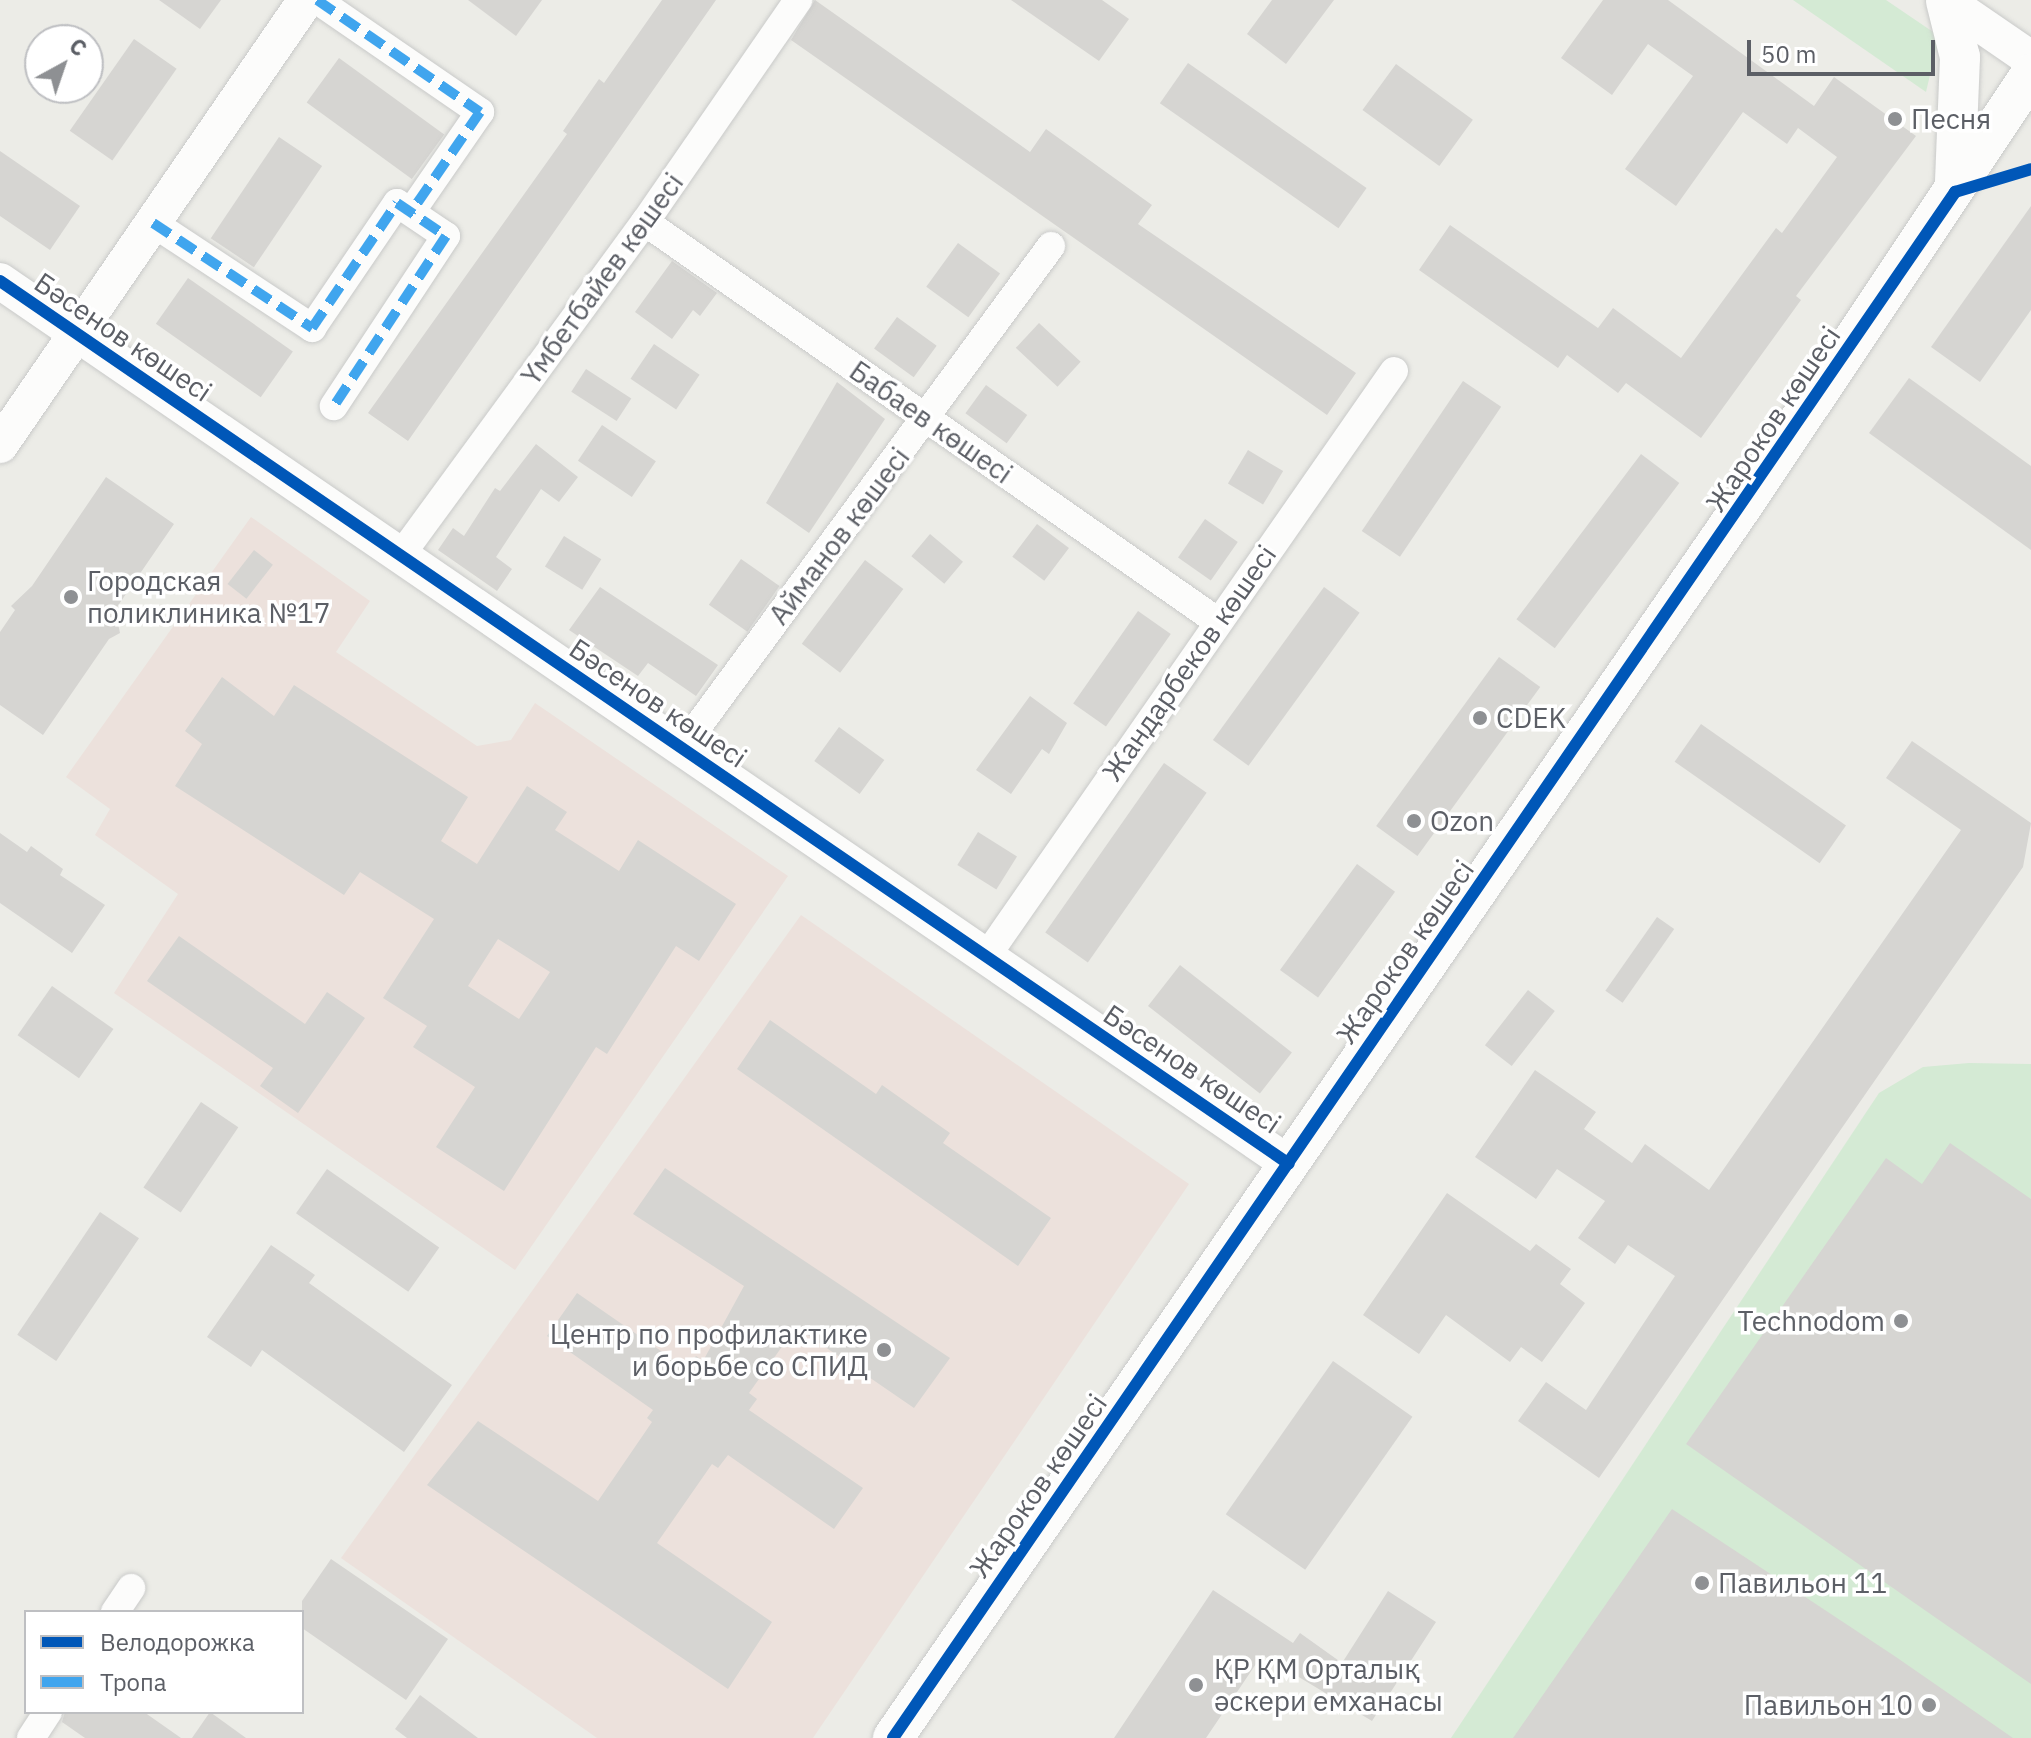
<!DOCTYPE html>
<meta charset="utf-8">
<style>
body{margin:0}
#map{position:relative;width:2031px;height:1738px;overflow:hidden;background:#ecece7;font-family:"IBM Plex Sans",sans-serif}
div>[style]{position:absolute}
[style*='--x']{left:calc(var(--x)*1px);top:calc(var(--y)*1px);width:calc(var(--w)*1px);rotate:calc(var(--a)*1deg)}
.medical>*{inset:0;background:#ece1dc}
.green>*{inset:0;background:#d4ead4}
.building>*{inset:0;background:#d6d5d2;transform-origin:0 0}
.roads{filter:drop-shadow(0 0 2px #c9cac9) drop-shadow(0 0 2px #c9cac9)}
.minor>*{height:28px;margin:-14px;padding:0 14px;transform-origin:14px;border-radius:14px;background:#fcfcfb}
.tertiary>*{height:36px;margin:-18px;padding:0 18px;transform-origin:18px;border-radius:18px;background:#fcfcfb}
.secondary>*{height:40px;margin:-20px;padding:0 20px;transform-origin:20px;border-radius:20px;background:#fcfcfb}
.quiet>*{height:10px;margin-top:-5px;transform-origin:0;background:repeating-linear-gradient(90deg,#40a5ee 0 20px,transparent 0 30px)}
.cycleway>*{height:12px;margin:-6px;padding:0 6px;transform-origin:6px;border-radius:6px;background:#0057b8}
.dots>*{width:22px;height:22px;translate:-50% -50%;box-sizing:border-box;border:4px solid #fff;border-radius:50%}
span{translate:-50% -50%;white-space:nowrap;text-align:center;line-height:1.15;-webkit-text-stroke:7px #fff;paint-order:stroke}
.poi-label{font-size:28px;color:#5c5f66}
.left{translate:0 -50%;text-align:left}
.right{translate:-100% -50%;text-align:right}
.street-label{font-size:28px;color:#5c5f66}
.legend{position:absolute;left:24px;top:1610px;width:280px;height:104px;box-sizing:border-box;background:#fff;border:2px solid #bebfc2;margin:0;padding:10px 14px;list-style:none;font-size:24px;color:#5c5f66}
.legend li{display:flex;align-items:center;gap:16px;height:40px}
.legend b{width:40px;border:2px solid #bebfc2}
.north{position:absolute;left:24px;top:24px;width:80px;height:80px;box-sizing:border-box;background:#fff;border:2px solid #bebfc2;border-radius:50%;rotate:40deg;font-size:22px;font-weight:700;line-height:32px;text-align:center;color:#5c5f66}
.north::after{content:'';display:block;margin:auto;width:28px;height:36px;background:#8e9093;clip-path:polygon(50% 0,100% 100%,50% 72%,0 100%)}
.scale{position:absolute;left:1747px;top:40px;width:188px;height:36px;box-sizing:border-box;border:4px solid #5c5f66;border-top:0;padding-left:10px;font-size:24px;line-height:28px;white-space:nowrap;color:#5c5f66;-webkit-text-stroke:6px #fff;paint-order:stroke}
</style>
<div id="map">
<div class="medical">
<i style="clip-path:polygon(251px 517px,370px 601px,336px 652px,477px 746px,511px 740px,535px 703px,788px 876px,515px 1270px,114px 993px,178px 894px,95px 835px,110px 809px,66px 777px)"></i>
<i style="clip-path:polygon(801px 915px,1189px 1184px,813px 1738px,597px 1738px,341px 1558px)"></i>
</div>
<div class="green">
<i style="clip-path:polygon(1793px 0,1886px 0,1939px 36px,1926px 92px)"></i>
<i style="clip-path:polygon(1969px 1063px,2031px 1064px,2031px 1738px,1451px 1738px,1879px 1093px,1923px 1067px)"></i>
</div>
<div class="building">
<i style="clip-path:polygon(159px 0,221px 0,200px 29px)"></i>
<i style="clip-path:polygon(468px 0,542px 0,516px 36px)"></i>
<i style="clip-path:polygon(662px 0,716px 0,408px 441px,368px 413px,567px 134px,563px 131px,599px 79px,604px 83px)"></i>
<i style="clip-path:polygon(815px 0,1030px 152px,1046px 129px,1152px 205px,1138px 224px,1356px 373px,1327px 415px,791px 40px)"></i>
<i style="clip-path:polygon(1011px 0,1102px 0,1129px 19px,1099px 61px)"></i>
<i style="clip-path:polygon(1272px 0,1334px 0,1286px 64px,1247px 34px)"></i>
<i style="clip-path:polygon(1603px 0,1668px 0,1814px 106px,1834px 77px,1916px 136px,1796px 296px,1801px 300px,1701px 438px,1626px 383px,1618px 393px,1567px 355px,1558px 368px,1419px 270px,1450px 225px,1598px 328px,1613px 308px,1681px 358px,1776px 228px,1782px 233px,1837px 157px,1798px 128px,1787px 144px,1743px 112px,1676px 206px,1625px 169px,1693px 76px,1648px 44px,1612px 95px,1561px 58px)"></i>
<i style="left:134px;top:39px;width:52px;height:112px;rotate:35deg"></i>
<i style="left:339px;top:58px;width:130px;height:55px;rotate:36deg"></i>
<i style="left:1188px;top:63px;width:218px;height:49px;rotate:35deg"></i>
<i style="left:1396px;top:64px;width:95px;height:57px;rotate:36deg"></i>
<i style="left:279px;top:137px;width:52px;height:122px;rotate:34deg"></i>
<i style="clip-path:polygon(0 151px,80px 206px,50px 250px,0 216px)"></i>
<i style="clip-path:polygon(2031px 206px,2031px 310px,1980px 382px,1931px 347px)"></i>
<i style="left:958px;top:243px;width:52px;height:54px;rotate:36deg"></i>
<i style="clip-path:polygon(672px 261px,717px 293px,700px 316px,693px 310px,672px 339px,635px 312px)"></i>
<i style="left:188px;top:278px;width:128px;height:56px;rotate:35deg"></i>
<i style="left:897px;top:317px;width:49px;height:39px;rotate:36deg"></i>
<i style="left:1039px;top:323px;width:57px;height:34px;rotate:43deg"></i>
<i style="left:654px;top:344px;width:55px;height:42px;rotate:34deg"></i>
<i style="left:586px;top:369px;width:54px;height:27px;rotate:33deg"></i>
<i style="clip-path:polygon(1909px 378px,2031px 466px,2031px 550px,1869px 433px)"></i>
<i style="left:1463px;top:381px;width:46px;height:181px;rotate:34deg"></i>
<i style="clip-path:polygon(837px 382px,885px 419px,809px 533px,766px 503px)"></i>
<i style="left:986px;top:385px;width:51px;height:35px;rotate:36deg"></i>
<i style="left:602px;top:425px;width:65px;height:43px;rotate:34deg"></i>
<i style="clip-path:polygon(536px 444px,578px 477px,559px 502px,541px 489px,496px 557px,512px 569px,497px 591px,438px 550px,453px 528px,464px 536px,495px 488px,500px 491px)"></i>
<i style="left:1248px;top:450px;width:41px;height:39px;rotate:31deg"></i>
<i style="left:1641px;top:454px;width:48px;height:207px;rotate:37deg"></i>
<i style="clip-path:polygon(106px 477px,174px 524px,115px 610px,120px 633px,109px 639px,43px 735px,0 705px,0 632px,15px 610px,11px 606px,32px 586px)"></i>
<i style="left:1205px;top:519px;width:40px;height:47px;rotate:35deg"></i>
<i style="left:1037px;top:524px;width:40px;height:41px;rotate:37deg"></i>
<i style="left:930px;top:534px;width:43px;height:29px;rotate:40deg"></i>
<i style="left:564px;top:536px;width:44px;height:36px;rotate:32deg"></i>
<i style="left:254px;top:550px;width:24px;height:43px;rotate:38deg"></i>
<i style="left:741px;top:559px;width:47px;height:56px;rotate:35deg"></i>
<i style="left:865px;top:560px;width:48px;height:105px;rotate:37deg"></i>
<i style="clip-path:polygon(600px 587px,718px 665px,696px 696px,648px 663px,638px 676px,569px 630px)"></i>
<i style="left:1324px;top:587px;width:44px;height:189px;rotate:36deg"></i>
<i style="left:1138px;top:611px;width:40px;height:113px;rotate:35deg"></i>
<i style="left:1499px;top:657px;width:51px;height:209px;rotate:36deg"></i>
<i style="clip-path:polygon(evenodd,222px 677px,274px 716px,294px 685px,468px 797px,441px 841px,477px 864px,527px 786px,567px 812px,555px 830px,619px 871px,638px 840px,736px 904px,699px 961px,676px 946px,607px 1054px,596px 1047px,504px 1191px,436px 1147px,475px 1087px,413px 1047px,427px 1026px,383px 998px,434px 919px,360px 872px,344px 895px,175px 786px,202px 744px,185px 731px,222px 677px,498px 939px,550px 972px,519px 1019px,468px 986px,498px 939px)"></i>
<i style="clip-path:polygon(1030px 696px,1067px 723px,1049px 754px,1042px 749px,1011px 794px,976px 770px)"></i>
<i style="left:1701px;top:724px;width:177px;height:46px;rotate:35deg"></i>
<i style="left:839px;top:727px;width:56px;height:42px;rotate:36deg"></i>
<i style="clip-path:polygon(1912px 741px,2031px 823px,2023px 867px,1599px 1478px,1518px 1421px,1546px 1382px,1586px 1410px,1675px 1276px,1628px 1245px,1615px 1264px,1578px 1238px,1605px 1201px,1557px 1169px,1536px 1199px,1475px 1157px,1535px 1070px,1596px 1112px,1584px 1129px,1632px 1163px,1645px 1144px,1709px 1190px,1961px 830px,1886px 778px)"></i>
<i style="left:1164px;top:763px;width:52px;height:207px;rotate:35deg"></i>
<i style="left:978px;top:832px;width:46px;height:39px;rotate:32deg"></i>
<i style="clip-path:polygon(0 833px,27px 852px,31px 846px,63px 869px,60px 875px,105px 905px,72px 953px,0 903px)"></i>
<i style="left:1357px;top:864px;width:47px;height:131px;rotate:36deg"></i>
<i style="left:1657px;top:917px;width:21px;height:90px;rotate:35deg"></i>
<i style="clip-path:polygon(179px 936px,305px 1024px,327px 992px,365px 1018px,298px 1113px,260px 1086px,273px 1068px,147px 981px)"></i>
<i style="left:1180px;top:965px;width:142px;height:52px;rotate:38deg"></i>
<i style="left:52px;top:986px;width:75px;height:60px;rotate:35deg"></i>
<i style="left:1528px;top:990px;width:34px;height:70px;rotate:38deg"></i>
<i style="clip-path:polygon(770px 1020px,876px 1094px,882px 1085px,950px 1133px,943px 1143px,1051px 1218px,1018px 1266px,737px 1069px)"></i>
<i style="left:201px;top:1102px;width:45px;height:103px;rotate:34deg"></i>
<i style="clip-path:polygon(1950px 1143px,2031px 1199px,2031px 1684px,1686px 1444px,1886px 1158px,1922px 1184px)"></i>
<i style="clip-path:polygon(665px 1168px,950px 1358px,914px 1408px,796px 1327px,749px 1393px,757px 1399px,749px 1410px,863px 1488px,834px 1529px,728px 1455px,718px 1468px,712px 1464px,657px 1543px,772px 1622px,728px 1689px,427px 1485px,478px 1421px,598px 1501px,652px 1422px,647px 1418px,653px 1410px,547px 1336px,577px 1293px,687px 1369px,696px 1356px,703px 1361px,744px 1286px,633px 1214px)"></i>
<i style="left:327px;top:1169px;width:137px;height:54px;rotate:35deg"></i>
<i style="clip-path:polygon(1447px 1193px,1530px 1251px,1536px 1244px,1571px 1269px,1560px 1284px,1585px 1303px,1542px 1362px,1521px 1347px,1510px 1362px,1446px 1315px,1419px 1354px,1363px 1315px)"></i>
<i style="left:100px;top:1212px;width:47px;height:148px;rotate:34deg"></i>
<i style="clip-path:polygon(271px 1245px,315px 1275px,309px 1283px,452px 1385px,404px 1452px,262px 1350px,251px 1367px,207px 1337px)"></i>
<i style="left:1333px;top:1361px;width:97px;height:187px;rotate:35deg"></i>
<i style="clip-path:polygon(1672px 1509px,1896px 1657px,2013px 1738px,1513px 1738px)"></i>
<i style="clip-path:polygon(331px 1559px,448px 1639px,406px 1700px,302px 1628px,302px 1601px)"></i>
<i style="clip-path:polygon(1213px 1590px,1293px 1643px,1300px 1633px,1342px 1663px,1388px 1591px,1436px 1622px,1372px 1721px,1262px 1655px,1206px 1738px,1114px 1738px)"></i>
<i style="clip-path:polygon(420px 1695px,478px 1738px,407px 1738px,395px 1729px)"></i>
<i style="clip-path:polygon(65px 1712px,144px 1712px,181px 1738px,85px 1738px,62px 1722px)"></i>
<i style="clip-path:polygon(210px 1712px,246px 1738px,192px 1738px)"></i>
</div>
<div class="roads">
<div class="minor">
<i style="--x:317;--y:0;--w:198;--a:34.5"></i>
<i style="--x:480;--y:112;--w:121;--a:124.6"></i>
<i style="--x:645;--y:222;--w:697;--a:34.9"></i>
<i style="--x:153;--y:223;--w:191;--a:33.4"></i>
<i style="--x:312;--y:328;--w:151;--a:-55.8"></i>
<i style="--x:397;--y:203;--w:59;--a:34"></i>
<i style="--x:446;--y:236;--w:204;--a:123.4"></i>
<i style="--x:401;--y:555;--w:413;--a:-53.8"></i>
<i style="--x:645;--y:222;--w:270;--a:-55.4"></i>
<i style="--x:682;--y:748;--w:623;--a:-53.68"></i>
<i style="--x:986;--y:957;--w:714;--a:-55.15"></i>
<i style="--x:115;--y:1612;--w:29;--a:-56"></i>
<i style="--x:31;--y:1738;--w:31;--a:-57"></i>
</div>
<div class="tertiary">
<i style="--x:1945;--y:0;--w:104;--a:34.5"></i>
<i style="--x:0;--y:281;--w:1562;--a:34.41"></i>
<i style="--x:0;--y:445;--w:540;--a:-55.49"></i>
</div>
<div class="secondary">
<i style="--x:1946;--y:1;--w:58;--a:76"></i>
<i style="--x:1960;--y:57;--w:126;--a:92.3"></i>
<i style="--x:893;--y:1738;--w:1505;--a:-55.42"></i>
<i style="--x:1747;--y:499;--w:511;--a:-56.25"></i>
</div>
</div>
<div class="quiet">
<i style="--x:317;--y:0;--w:198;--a:34.5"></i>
<i style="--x:480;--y:112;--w:121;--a:124.6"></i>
<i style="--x:153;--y:223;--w:191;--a:33.4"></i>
<i style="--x:312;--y:328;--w:151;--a:-55.8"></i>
<i style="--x:397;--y:203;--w:59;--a:34"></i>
<i style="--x:446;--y:236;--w:204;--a:123.4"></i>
</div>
<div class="cycleway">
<i style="--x:0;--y:281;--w:1562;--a:34.41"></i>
<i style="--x:893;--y:1738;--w:1876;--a:-55.51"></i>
<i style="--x:1955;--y:192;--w:79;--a:-16.8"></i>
</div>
<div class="dots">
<i style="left:1895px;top:119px;background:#8e9093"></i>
<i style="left:71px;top:597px;background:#8e9093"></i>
<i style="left:1480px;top:718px;background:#8e9093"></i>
<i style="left:1414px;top:821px;background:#8e9093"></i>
<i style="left:1901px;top:1321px;background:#8e9093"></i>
<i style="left:884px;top:1350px;background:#8e9093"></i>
<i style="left:1702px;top:1583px;background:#8e9093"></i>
<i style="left:1196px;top:1685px;background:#8e9093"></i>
<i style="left:1929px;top:1705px;background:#8e9093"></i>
</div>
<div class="poi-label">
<span class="left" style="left:1911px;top:119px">Песня</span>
<span class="left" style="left:87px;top:597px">Городская<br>поликлиника №17</span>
<span class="left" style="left:1496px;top:718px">CDEK</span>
<span class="left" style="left:1430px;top:821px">Ozon</span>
<span class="right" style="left:1885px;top:1321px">Technodom</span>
<span class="right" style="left:868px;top:1350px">Центр по профилактике<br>и борьбе со СПИД</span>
<span class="left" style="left:1718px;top:1583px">Павильон 11</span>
<span class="left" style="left:1214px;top:1685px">ҚР ҚМ Орталық<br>әскери емханасы</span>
<span class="right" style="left:1913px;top:1705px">Павильон 10</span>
</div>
<div class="street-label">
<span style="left:602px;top:279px;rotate:-54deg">Үмбетбайев көшесі</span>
<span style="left:123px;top:337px;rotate:34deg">Бәсенов көшесі</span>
<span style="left:1773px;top:419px;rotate:-56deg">Жароков көшесі</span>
<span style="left:931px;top:422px;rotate:35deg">Бабаев көшесі</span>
<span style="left:839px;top:536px;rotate:-53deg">Айманов көшесі</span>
<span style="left:1189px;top:663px;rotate:-55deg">Жандарбеков көшесі</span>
<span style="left:658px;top:703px;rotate:34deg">Бәсенов көшесі</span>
<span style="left:1405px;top:952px;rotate:-55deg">Жароков көшесі</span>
<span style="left:1192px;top:1069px;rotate:34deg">Бәсенов көшесі</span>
<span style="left:1038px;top:1486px;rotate:-55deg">Жароков көшесі</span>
</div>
<ul class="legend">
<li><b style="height:10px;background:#0057b8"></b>Велодорожка</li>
<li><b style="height:10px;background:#40a5ee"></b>Тропа</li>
</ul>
<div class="north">С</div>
<div class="scale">50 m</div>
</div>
